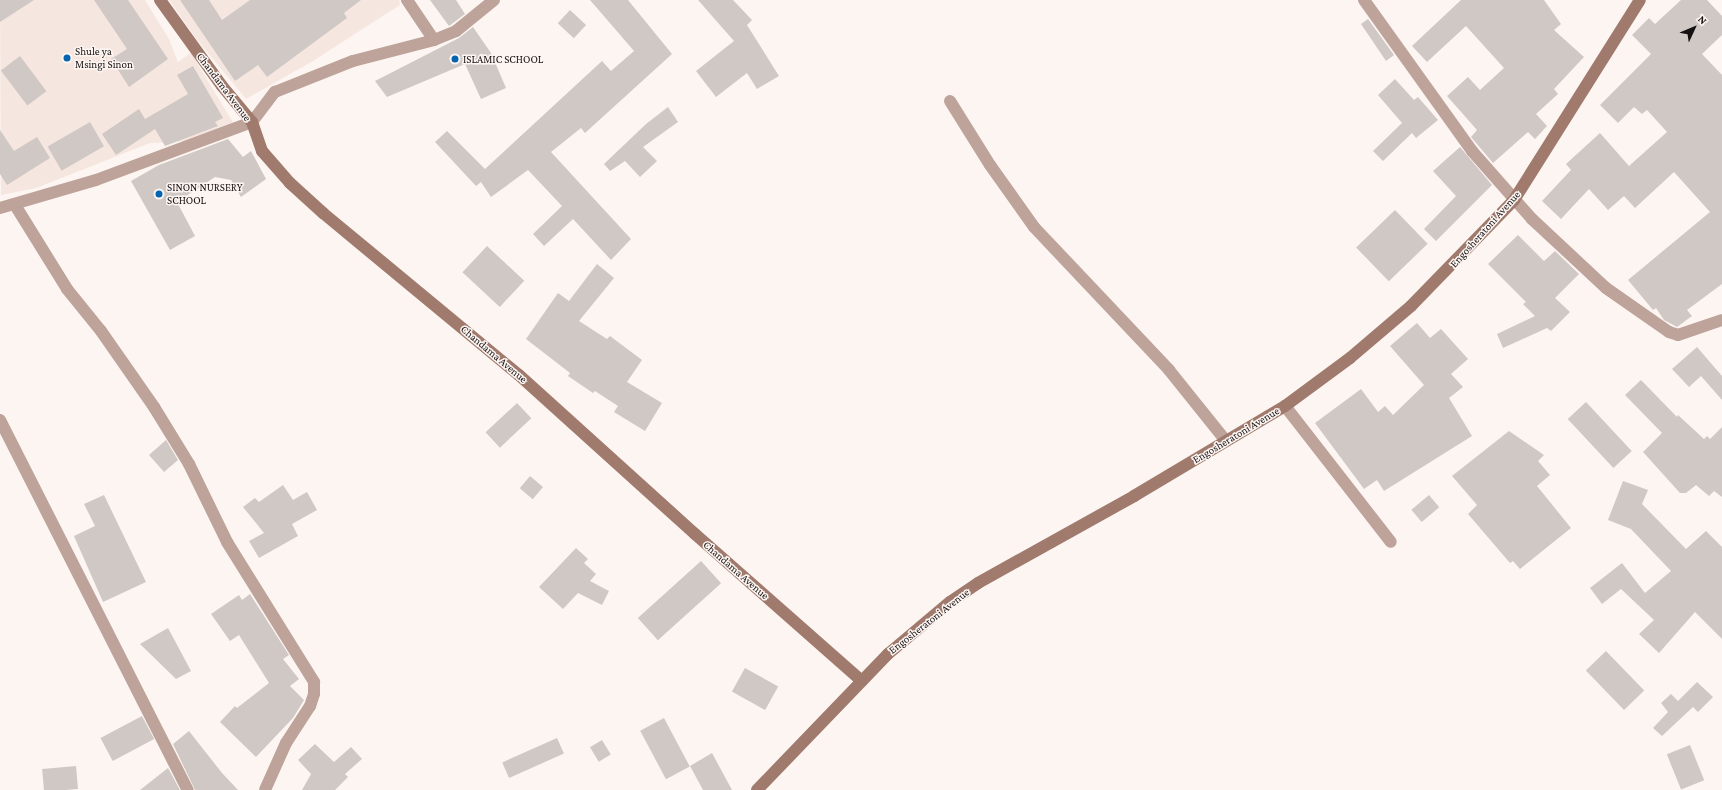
<!DOCTYPE html>
<style>
body{margin:0}
#map{position:relative;width:1722px;height:790px;overflow:hidden;background:#fdf5f2;font-family:"Crimson Pro",serif}
div>[style]{position:absolute}
[style*='--x']{left:calc(var(--x)*1px);top:calc(var(--y)*1px);width:calc(var(--w)*1px);rotate:calc(var(--a)*1deg)}
.built>*{inset:0;background:#f6e6e0}
.building>*{inset:0;background:#d0c8c5;transform-origin:0 0}
.street>*{height:12px;margin:-6px;padding:0 6px;transform-origin:6px;border-radius:6px;background:#bda39a}
.secondary>*{height:12px;margin:-6px;padding:0 6px;transform-origin:6px;border-radius:6px;background:#a07b6d}
.dots>*{width:11px;height:11px;translate:-50% -50%;box-sizing:border-box;border:2px solid #fdf5f2;border-radius:50%}
span{translate:-50% -50%;white-space:nowrap;text-align:center;line-height:1.15;-webkit-text-stroke:3px #fdf5f2;paint-order:stroke}
.poi-label{font-size:11px;color:#151211}
.left{translate:0 -50%;text-align:left}
.street-label{font-size:11px;color:#151211}
.north{position:absolute;left:1674px;top:8px;width:40px;height:40px;-webkit-text-stroke:3px #fdf5f2;paint-order:stroke;rotate:46deg;font-size:11px;font-weight:700;line-height:16px;text-align:center;color:#151211}
.north::after{content:'';display:block;margin:auto;width:14px;height:18px;background:#151211;clip-path:polygon(50% 0,100% 100%,50% 72%,0 100%)}
</style>
<div id="map">
<div class="built">
<i style="clip-path:polygon(0 0,145px 0,169px 39px,178px 62px,191px 53px,234px 124px,189px 141px,150px 143px,36px 188px,1px 195px)"></i>
<i style="clip-path:polygon(169px 0,399px 0,400px 5px,313px 61px,246px 99px,198px 41px)"></i>
</div>
<div class="building">
<i style="clip-path:polygon(0 0,34px 0,0 22px)"></i>
<i style="clip-path:polygon(94px 0,128px 0,168px 59px,129px 87px,111px 59px,127px 49px)"></i>
<i style="clip-path:polygon(180px 0,209px 0,222px 20px,250px 0,361px 0,344px 13px,347px 18px,267px 77px,258px 65px,235px 81px)"></i>
<i style="clip-path:polygon(430px 0,456px 0,465px 14px,449px 26px)"></i>
<i style="clip-path:polygon(590px 0,628px 0,672px 54px,585px 133px,581px 128px,551px 152px,631px 239px,611px 260px,573px 219px,544px 246px,533px 234px,562px 206px,528px 170px,491px 197px,481px 182px,476px 186px,435px 142px,447px 131px,485px 169px,602px 61px,611px 71px,634px 51px)"></i>
<i style="clip-path:polygon(698px 0,733px 0,752px 20px,747px 25px,779px 76px,757px 89px,747px 73px,716px 97px,696px 71px,734px 41px)"></i>
<i style="clip-path:polygon(1461px 0,1544px 0,1561px 24px,1554px 30px,1584px 57px,1554px 89px,1558px 94px,1536px 114px,1547px 126px,1535px 139px,1528px 132px,1493px 163px,1471px 137px,1477px 130px,1447px 96px,1468px 77px,1480px 90px,1504px 68px,1466px 26px,1427px 62px,1412px 46px)"></i>
<i style="clip-path:polygon(1681px 0,1707px 0,1722px 16px,1722px 35px,1702px 54px,1722px 75px,1722px 284px,1687px 310px,1692px 316px,1677px 327px,1664px 320px,1656px 308px,1653px 310px,1628px 280px,1710px 212px,1674px 172px,1635px 208px,1624px 196px,1608px 210px,1589px 189px,1561px 219px,1542px 201px,1571px 170px,1566px 164px,1600px 133px,1629px 166px,1667px 132px,1647px 110px,1642px 114px,1634px 107px,1618px 123px,1600px 105px,1651px 54px,1632px 35px,1649px 18px,1655px 24px)"></i>
<i style="left:570px;top:10px;width:22px;height:18px;rotate:43deg"></i>
<i style="clip-path:polygon(1368px 19px,1394px 55px,1386px 61px,1361px 24px)"></i>
<i style="clip-path:polygon(473px 27px,491px 53px,506px 88px,481px 99px,465px 64px,387px 97px,375px 81px,459px 38px)"></i>
<i style="left:20px;top:56px;width:44px;height:24px;rotate:53deg"></i>
<i style="clip-path:polygon(193px 66px,223px 118px,215px 122px,218px 126px,165px 146px,155px 129px,116px 155px,102px 134px,139px 109px,145px 119px,188px 94px,177px 75px)"></i>
<i style="clip-path:polygon(1395px 79px,1414px 100px,1418px 97px,1438px 120px,1416px 138px,1412px 133px,1383px 161px,1373px 151px,1402px 123px,1378px 95px)"></i>
<i style="clip-path:polygon(668px 107px,678px 122px,643px 147px,657px 161px,640px 177px,625px 161px,610px 171px,604px 164px,646px 124px)"></i>
<i style="left:90px;top:122px;width:28px;height:49px;rotate:60deg"></i>
<i style="clip-path:polygon(0 130px,14px 151px,37px 137px,50px 158px,7px 185px,0 174px)"></i>
<i style="clip-path:polygon(228px 139px,243px 157px,251px 151px,266px 179px,241px 197px,231px 180px,215px 177px,177px 202px,195px 236px,170px 250px,131px 181px,159px 165px)"></i>
<i style="clip-path:polygon(1460px 147px,1492px 185px,1436px 241px,1424px 229px,1456px 196px,1433px 171px)"></i>
<i style="left:1395px;top:210px;width:47px;height:54px;rotate:46deg"></i>
<i style="clip-path:polygon(1518px 235px,1544px 261px,1555px 251px,1579px 274px,1555px 298px,1570px 312px,1551px 331px,1547px 328px,1503px 348px,1497px 334px,1535px 316px,1523px 304px,1526px 302px,1488px 264px)"></i>
<i style="left:487px;top:246px;width:51px;height:36px;rotate:43deg"></i>
<i style="clip-path:polygon(597px 264px,614px 278px,579px 321px,607px 339px,610px 336px,642px 360px,627px 382px,662px 403px,645px 431px,614px 412px,618px 406px,595px 391px,593px 393px,568px 376px,570px 373px,526px 339px,558px 293px,569px 301px)"></i>
<i style="clip-path:polygon(1417px 323px,1430px 338px,1441px 329px,1468px 359px,1451px 374px,1463px 387px,1449px 398px,1472px 436px,1384px 491px,1377px 480px,1364px 489px,1315px 423px,1361px 389px,1378px 412px,1385px 406px,1393px 415px,1424px 385px,1390px 346px)"></i>
<i style="clip-path:polygon(1697px 347px,1722px 376px,1722px 400px,1701px 376px,1689px 387px,1672px 369px)"></i>
<i style="clip-path:polygon(1641px 380px,1677px 417px,1678px 415px,1704px 439px,1707px 436px,1710px 439px,1722px 427px,1722px 497px,1714px 491px,1709px 496px,1696px 485px,1686px 493px,1680px 493px,1643px 452px,1662px 433px,1625px 395px)"></i>
<i style="left:1586px;top:402px;width:67px;height:25px;rotate:47deg"></i>
<i style="left:517px;top:403px;width:21px;height:43px;rotate:47deg"></i>
<i style="clip-path:polygon(1509px 431px,1544px 455px,1538px 461px,1550px 475px,1537px 486px,1571px 528px,1520px 569px,1513px 561px,1510px 563px,1468px 514px,1477px 505px,1452px 476px)"></i>
<i style="clip-path:polygon(166px 440px,178px 460px,164px 472px,149px 455px)"></i>
<i style="left:530px;top:476px;width:17px;height:16px;rotate:40deg"></i>
<i style="clip-path:polygon(1623px 481px,1648px 490px,1642px 504px,1686px 549px,1706px 531px,1722px 547px,1722px 639px,1695px 612px,1659px 653px,1639px 634px,1654px 620px,1621px 589px,1602px 604px,1590px 588px,1622px 563px,1645px 593px,1671px 571px,1631px 529px,1608px 520px)"></i>
<i style="clip-path:polygon(283px 485px,293px 500px,307px 492px,317px 510px,292px 524px,298px 536px,259px 558px,249px 541px,264px 533px,243px 507px,255px 498px,259px 502px)"></i>
<i style="clip-path:polygon(104px 495px,146px 582px,103px 602px,74px 536px,95px 526px,84px 504px)"></i>
<i style="left:1429px;top:495px;width:16px;height:23px;rotate:50deg"></i>
<i style="clip-path:polygon(576px 548px,588px 559px,584px 563px,596px 574px,590px 581px,609px 591px,602px 605px,578px 593px,563px 609px,539px 587px)"></i>
<i style="left:701px;top:561px;width:30px;height:85px;rotate:48deg"></i>
<i style="clip-path:polygon(250px 594px,289px 655px,283px 659px,299px 679px,290px 686px,304px 700px,293px 718px,256px 757px,220px 722px,235px 706px,237px 708px,269px 683px,239px 635px,230px 641px,211px 614px,239px 595px,242px 600px)"></i>
<i style="clip-path:polygon(168px 628px,191px 671px,176px 679px,140px 644px)"></i>
<i style="left:1606px;top:651px;width:55px;height:28px;rotate:46deg"></i>
<i style="left:745px;top:668px;width:38px;height:27px;rotate:29deg"></i>
<i style="clip-path:polygon(1697px 682px,1713px 697px,1698px 712px,1693px 707px,1662px 736px,1653px 728px,1668px 712px,1661px 703px,1671px 694px,1678px 701px)"></i>
<i style="left:142px;top:716px;width:26px;height:47px;rotate:62deg"></i>
<i style="left:664px;top:718px;width:55px;height:27px;rotate:62deg"></i>
<i style="clip-path:polygon(189px 731px,222px 773px,238px 790px,195px 790px,173px 744px)"></i>
<i style="left:557px;top:738px;width:17px;height:60px;rotate:66deg"></i>
<i style="left:602px;top:740px;width:17px;height:14px;rotate:59deg"></i>
<i style="clip-path:polygon(315px 744px,334px 762px,351px 747px,362px 759px,345px 774px,348px 777px,335px 790px,302px 790px,311px 774px,298px 760px)"></i>
<i style="left:1690px;top:745px;width:38px;height:25px;rotate:68deg"></i>
<i style="clip-path:polygon(712px 753px,732px 790px,703px 790px,690px 766px)"></i>
<i style="left:76px;top:766px;width:23px;height:34px;rotate:85deg"></i>
<i style="clip-path:polygon(168px 768px,180px 790px,140px 790px)"></i>
</div>
<div class="street">
<i style="--x:407;--y:0;--w:48;--a:56"></i>
<i style="--x:1364;--y:0;--w:186;--a:54.4"></i>
<i style="--x:1472;--y:151;--w:91;--a:48.6"></i>
<i style="--x:1532;--y:219;--w:101;--a:43"></i>
<i style="--x:1606;--y:288;--w:77;--a:34.9"></i>
<i style="--x:1669;--y:332;--w:9;--a:18"></i>
<i style="--x:1678;--y:335;--w:46;--a:-18.8"></i>
<i style="--x:950;--y:101;--w:75;--a:58"></i>
<i style="--x:990;--y:165;--w:76;--a:54.6"></i>
<i style="--x:1034;--y:227;--w:197;--a:46.6"></i>
<i style="--x:1169;--y:370;--w:91;--a:51.2"></i>
<i style="--x:15;--y:205;--w:99;--a:58.2"></i>
<i style="--x:67;--y:289;--w:54;--a:51"></i>
<i style="--x:101;--y:331;--w:93;--a:55.1"></i>
<i style="--x:154;--y:407;--w:67;--a:58.4"></i>
<i style="--x:189;--y:464;--w:87;--a:64"></i>
<i style="--x:227;--y:542;--w:165;--a:58.1"></i>
<i style="--x:314;--y:682;--w:12;--a:90"></i>
<i style="--x:314;--y:694;--w:13;--a:108"></i>
<i style="--x:310;--y:706;--w:44;--a:123"></i>
<i style="--x:286;--y:743;--w:51;--a:114.1"></i>
<i style="--x:0;--y:208;--w:100;--a:-16.3"></i>
<i style="--x:96;--y:180;--w:166;--a:-20.4"></i>
<i style="--x:252;--y:122;--w:38;--a:-53"></i>
<i style="--x:275;--y:92;--w:84;--a:-21.7"></i>
<i style="--x:353;--y:61;--w:84;--a:-14.5"></i>
<i style="--x:434;--y:40;--w:24;--a:-22"></i>
<i style="--x:456;--y:31;--w:49;--a:-39.2"></i>
<i style="--x:1285;--y:406;--w:172;--a:52.1"></i>
<i style="--x:0;--y:420;--w:415;--a:63.1"></i>
</div>
<div class="secondary">
<i style="--x:160;--y:0;--w:106;--a:54.2"></i>
<i style="--x:222;--y:86;--w:47;--a:50.2"></i>
<i style="--x:252;--y:122;--w:31;--a:71"></i>
<i style="--x:262;--y:151;--w:43;--a:48.8"></i>
<i style="--x:290;--y:183;--w:45;--a:42.3"></i>
<i style="--x:323;--y:213;--w:254;--a:39.6"></i>
<i style="--x:519;--y:375;--w:237;--a:42.1"></i>
<i style="--x:695;--y:534;--w:222;--a:41.4"></i>
<i style="--x:757;--y:790;--w:189;--a:-46.1"></i>
<i style="--x:888;--y:654;--w:81;--a:-40"></i>
<i style="--x:950;--y:602;--w:34;--a:-34"></i>
<i style="--x:978;--y:583;--w:179;--a:-29.1"></i>
<i style="--x:1134;--y:496;--w:176;--a:-30.8"></i>
<i style="--x:1285;--y:406;--w:81;--a:-36.4"></i>
<i style="--x:1350;--y:358;--w:80;--a:-40.4"></i>
<i style="--x:1411;--y:306;--w:148;--a:-45.8"></i>
<i style="--x:1514;--y:200;--w:236;--a:-57.8"></i>
</div>
<div class="dots">
<i style="left:67px;top:58px;background:#0365b1"></i>
<i style="left:455px;top:59px;background:#0365b1"></i>
<i style="left:159px;top:194px;background:#0365b1"></i>
</div>
<div class="poi-label">
<span class="left" style="left:75px;top:58px">Shule ya<br>Msingi Sinon</span>
<span class="left" style="left:463px;top:59px">ISLAMIC SCHOOL</span>
<span class="left" style="left:167px;top:194px">SINON NURSERY<br>SCHOOL</span>
</div>
<div class="street-label">
<span style="left:224px;top:87px;rotate:53deg">Chandama Avenue</span>
<span style="left:1485px;top:229px;rotate:-48deg">Engosheratoni Avenue</span>
<span style="left:494px;top:354px;rotate:40deg">Chandama Avenue</span>
<span style="left:1236px;top:435px;rotate:-31deg">Engosheratoni Avenue</span>
<span style="left:736px;top:570px;rotate:41deg">Chandama Avenue</span>
<span style="left:929px;top:621px;rotate:-38deg">Engosheratoni Avenue</span>
</div>
<div class="north">N</div>
</div>
